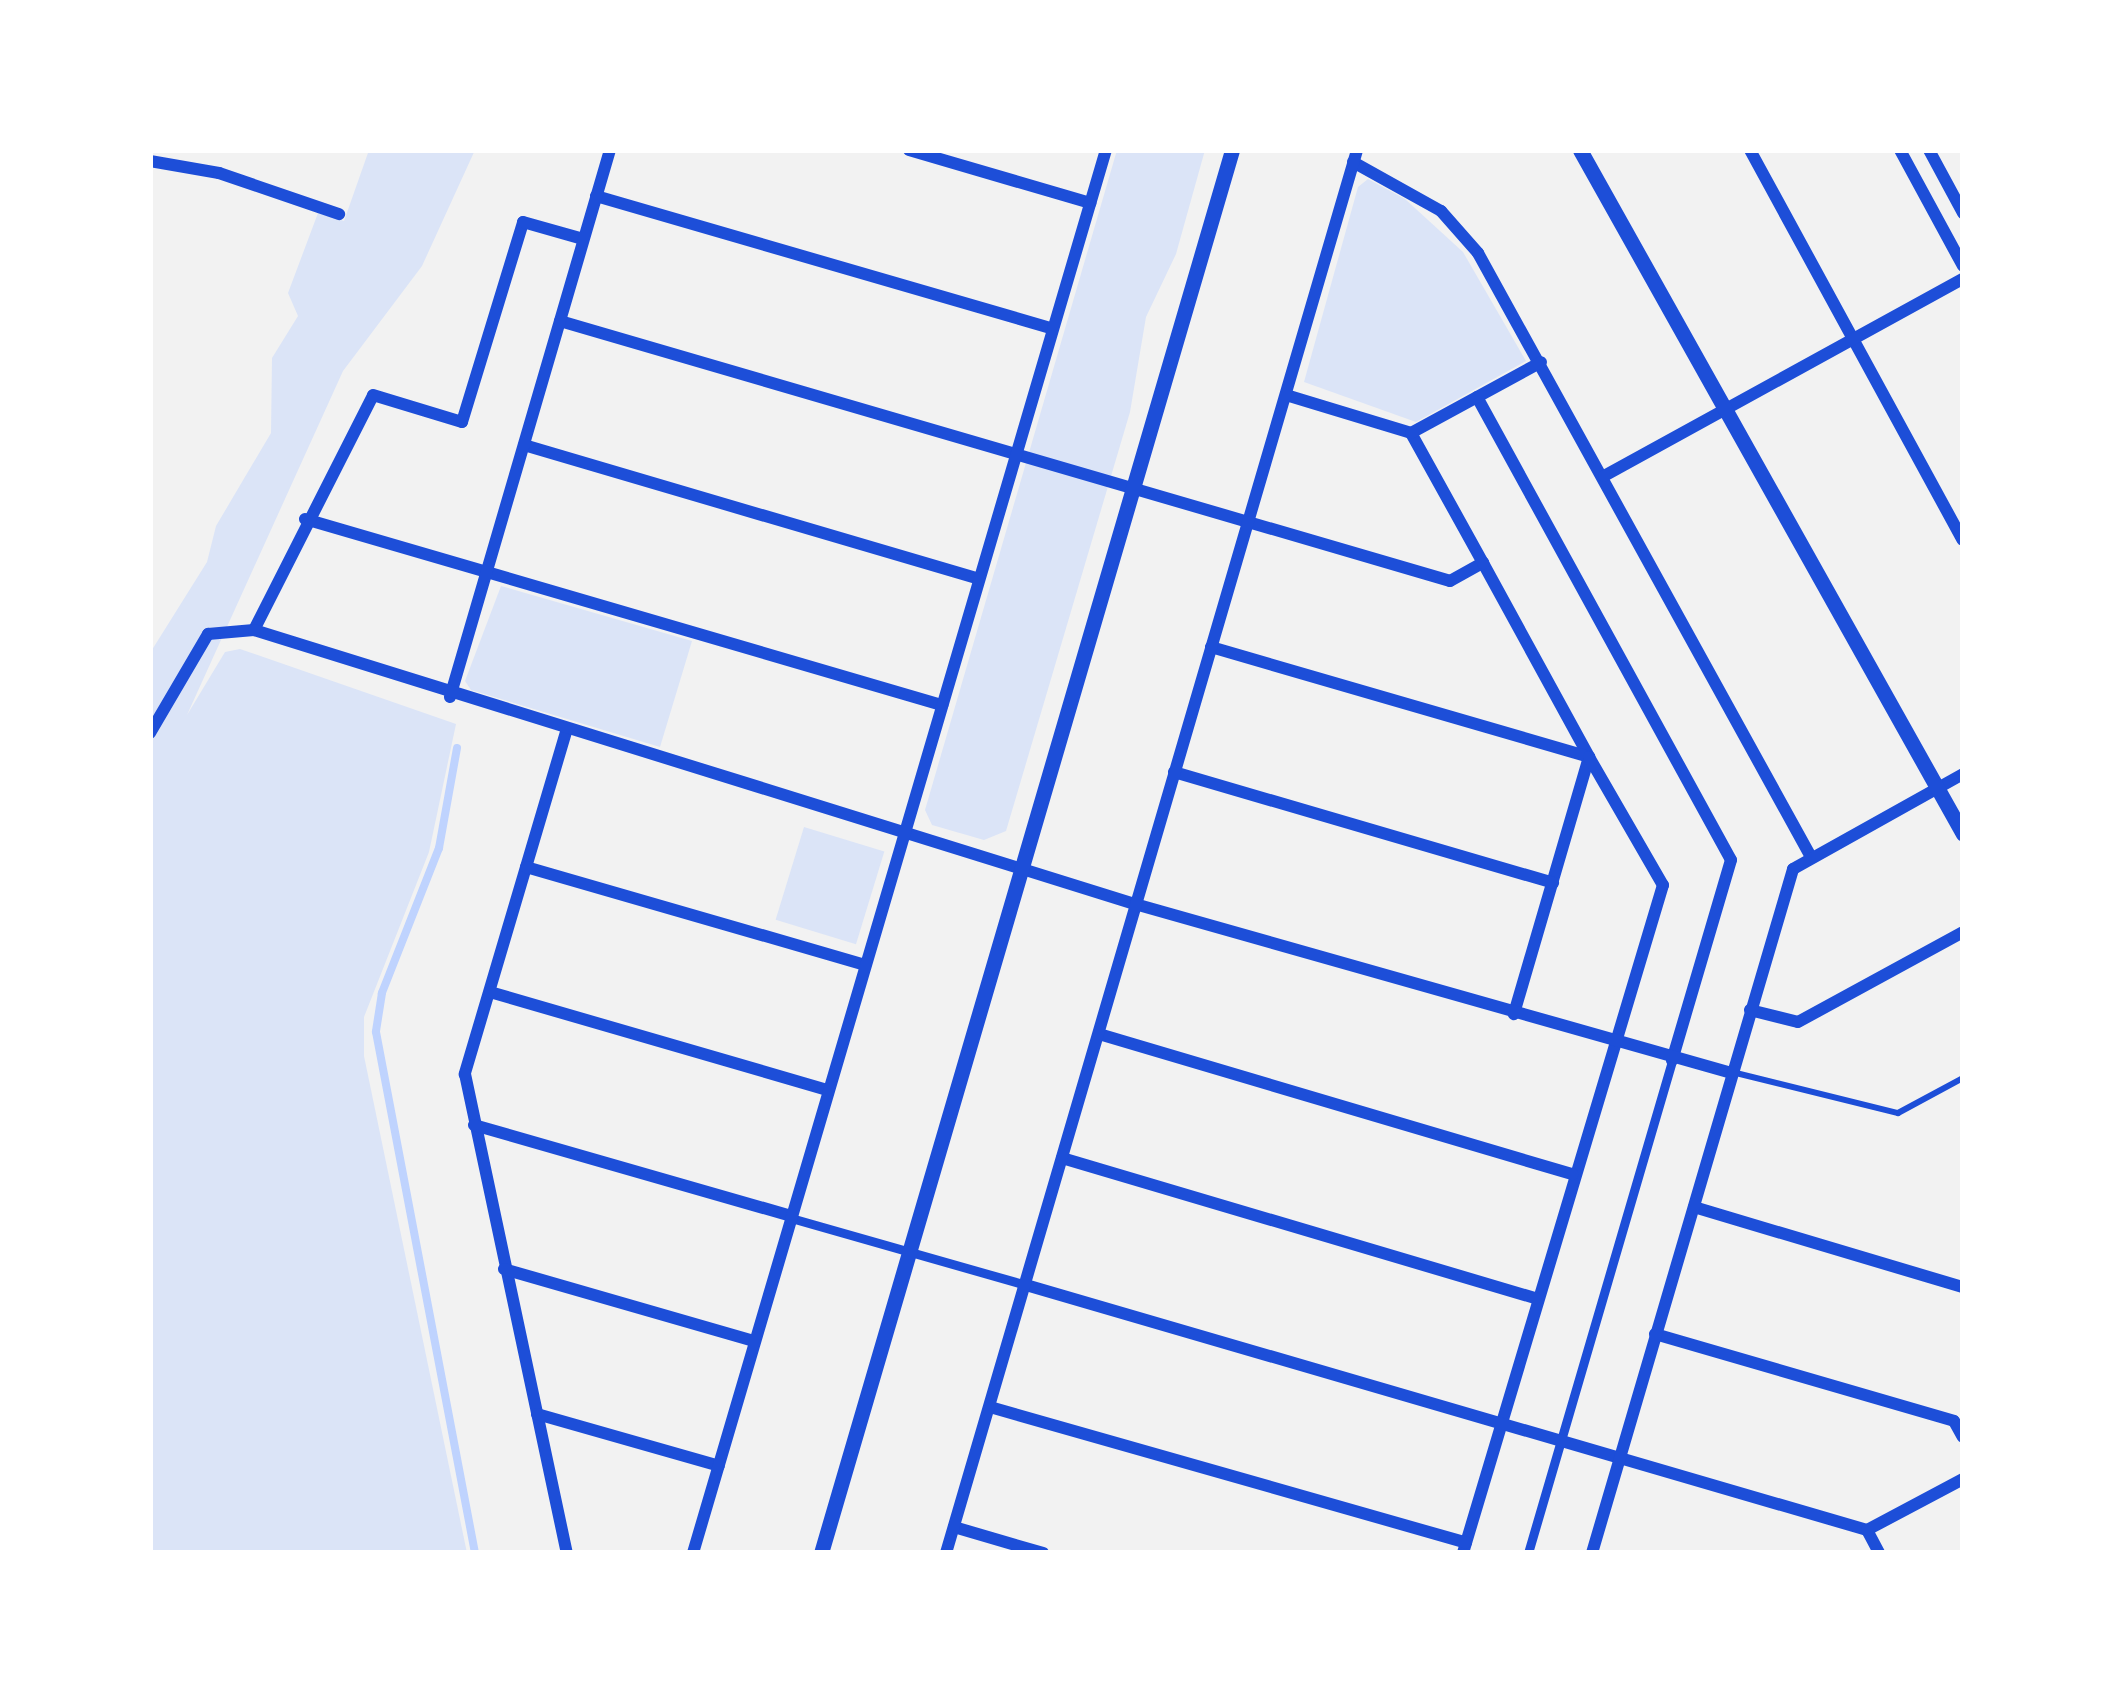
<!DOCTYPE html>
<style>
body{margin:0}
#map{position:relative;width:2113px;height:1703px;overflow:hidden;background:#f2f2f2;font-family:Arial,sans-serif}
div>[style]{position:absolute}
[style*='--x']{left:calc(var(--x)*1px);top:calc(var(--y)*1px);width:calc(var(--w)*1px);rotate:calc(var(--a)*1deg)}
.green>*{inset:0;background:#dbe4f7;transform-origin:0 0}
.stream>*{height:8px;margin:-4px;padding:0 4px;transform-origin:4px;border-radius:4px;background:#bfd3fe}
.service>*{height:6px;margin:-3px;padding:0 3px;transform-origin:3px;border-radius:3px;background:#1d4ed8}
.pedestrian>*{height:9px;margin:-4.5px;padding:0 4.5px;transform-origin:4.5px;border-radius:4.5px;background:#1d4ed8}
.minor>*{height:12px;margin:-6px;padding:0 6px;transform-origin:6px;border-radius:6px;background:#1d4ed8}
.tertiary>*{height:15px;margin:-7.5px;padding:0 7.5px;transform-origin:7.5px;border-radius:7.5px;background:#1d4ed8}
span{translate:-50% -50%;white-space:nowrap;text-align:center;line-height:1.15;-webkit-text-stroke:10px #fff;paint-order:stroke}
.frame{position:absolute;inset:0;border:153px solid #fff;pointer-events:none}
</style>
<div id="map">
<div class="green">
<i style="clip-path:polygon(369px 150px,475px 150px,422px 266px,343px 371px,187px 715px,225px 652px,240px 649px,456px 724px,429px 852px,364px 1017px,364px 1056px,467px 1553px,150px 1553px,150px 653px,207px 562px,216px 526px,271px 433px,272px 358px,298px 316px,288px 293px,318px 213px,344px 221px)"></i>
<i style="clip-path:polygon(1117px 150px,1205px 150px,1176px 254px,1146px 317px,1130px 412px,1006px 831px,984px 840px,932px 825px,925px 810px)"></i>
<i style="clip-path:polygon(1368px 179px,1405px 199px,1463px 252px,1526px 361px,1416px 422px,1304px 382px,1358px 187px)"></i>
<i style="clip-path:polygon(501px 586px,692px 641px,660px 747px,471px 690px,465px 681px)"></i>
<i style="left:804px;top:827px;width:84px;height:97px;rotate:17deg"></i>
</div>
<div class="stream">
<i style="--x:457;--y:748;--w:102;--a:100.2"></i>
<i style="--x:439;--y:848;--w:156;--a:111.5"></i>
<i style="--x:382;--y:993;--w:39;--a:99"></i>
<i style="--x:376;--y:1032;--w:530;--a:79.24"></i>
</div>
<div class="service">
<i style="--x:1736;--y:1073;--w:167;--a:13.9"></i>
<i style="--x:1898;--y:1113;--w:74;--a:-28.3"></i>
</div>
<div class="pedestrian">
<i style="--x:791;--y:1218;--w:244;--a:15.9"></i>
<i style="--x:1528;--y:1553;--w:513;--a:-73.69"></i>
</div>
<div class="minor">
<i style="--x:909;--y:150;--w:189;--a:16.3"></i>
<i style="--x:1750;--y:150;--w:444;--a:61.4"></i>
<i style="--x:1900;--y:150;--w:132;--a:61.5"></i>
<i style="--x:1929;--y:150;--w:72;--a:61.6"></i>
<i style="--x:150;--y:161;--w:70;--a:9.9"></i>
<i style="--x:219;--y:173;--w:127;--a:18.9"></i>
<i style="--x:1353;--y:162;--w:101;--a:29.1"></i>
<i style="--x:1441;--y:211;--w:56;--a:48.6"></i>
<i style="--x:1478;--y:253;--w:690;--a:61.13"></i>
<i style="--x:596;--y:196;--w:474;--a:16.2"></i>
<i style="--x:560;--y:321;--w:927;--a:16.28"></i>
<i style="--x:1450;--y:581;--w:38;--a:-29"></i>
<i style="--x:1483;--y:563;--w:221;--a:61.3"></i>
<i style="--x:1589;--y:757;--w:268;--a:106.3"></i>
<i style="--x:1286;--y:395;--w:131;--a:16.9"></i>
<i style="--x:1411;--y:433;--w:149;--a:61"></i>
<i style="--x:1477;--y:397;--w:528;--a:61.25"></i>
<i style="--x:1731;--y:860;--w:209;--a:106.4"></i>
<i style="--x:1411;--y:433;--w:148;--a:-28.6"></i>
<i style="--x:524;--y:445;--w:474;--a:16.4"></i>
<i style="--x:1604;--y:476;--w:409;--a:-28.8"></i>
<i style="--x:305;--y:519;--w:664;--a:16.28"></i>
<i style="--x:254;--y:630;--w:263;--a:-63.1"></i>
<i style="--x:373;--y:395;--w:93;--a:16.9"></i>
<i style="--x:462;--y:422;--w:209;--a:-73"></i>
<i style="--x:523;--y:222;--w:62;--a:15.8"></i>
<i style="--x:1211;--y:647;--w:394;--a:16.2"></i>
<i style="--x:1589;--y:757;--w:148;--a:60"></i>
<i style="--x:1663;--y:885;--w:697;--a:106.67"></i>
<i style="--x:450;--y:697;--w:570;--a:-73.7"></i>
<i style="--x:566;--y:732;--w:357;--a:106.5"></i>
<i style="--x:465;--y:1074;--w:490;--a:78"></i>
<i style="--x:150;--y:733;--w:115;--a:-59.6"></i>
<i style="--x:208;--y:634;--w:46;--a:-5"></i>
<i style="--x:254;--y:630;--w:923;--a:17.28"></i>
<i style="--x:1135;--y:904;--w:620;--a:15.81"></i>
<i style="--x:1174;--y:772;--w:395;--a:16.3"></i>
<i style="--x:526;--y:867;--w:353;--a:16.1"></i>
<i style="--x:490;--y:992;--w:352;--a:16.2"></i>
<i style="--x:1750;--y:1010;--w:49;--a:14"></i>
<i style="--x:1798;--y:1022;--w:188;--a:-28.6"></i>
<i style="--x:1099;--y:1034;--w:494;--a:16.5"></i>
<i style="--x:474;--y:1125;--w:331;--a:16"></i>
<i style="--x:1062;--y:1158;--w:494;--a:16.5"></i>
<i style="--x:1694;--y:1207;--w:281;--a:16.6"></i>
<i style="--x:504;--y:1269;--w:260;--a:16.1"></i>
<i style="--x:1026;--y:1285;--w:876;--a:16.24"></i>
<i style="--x:1867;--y:1530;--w:26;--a:62"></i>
<i style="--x:1655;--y:1334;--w:311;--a:16.2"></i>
<i style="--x:1954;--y:1421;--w:18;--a:61"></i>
<i style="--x:990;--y:1407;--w:495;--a:15.9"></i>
<i style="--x:537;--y:1414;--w:189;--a:15.9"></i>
<i style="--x:954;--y:1527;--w:93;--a:16.3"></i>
<i style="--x:1867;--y:1530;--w:109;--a:-28"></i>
<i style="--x:693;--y:1553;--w:1463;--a:-73.6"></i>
<i style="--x:946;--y:1553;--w:1462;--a:-73.67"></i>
<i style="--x:1592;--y:1553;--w:713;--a:-73.62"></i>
<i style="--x:1793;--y:869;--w:195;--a:-29.2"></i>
</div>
<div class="tertiary">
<i style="--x:1580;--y:150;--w:784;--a:60.75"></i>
<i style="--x:821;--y:1553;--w:1462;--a:-73.67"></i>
</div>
<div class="frame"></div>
</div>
